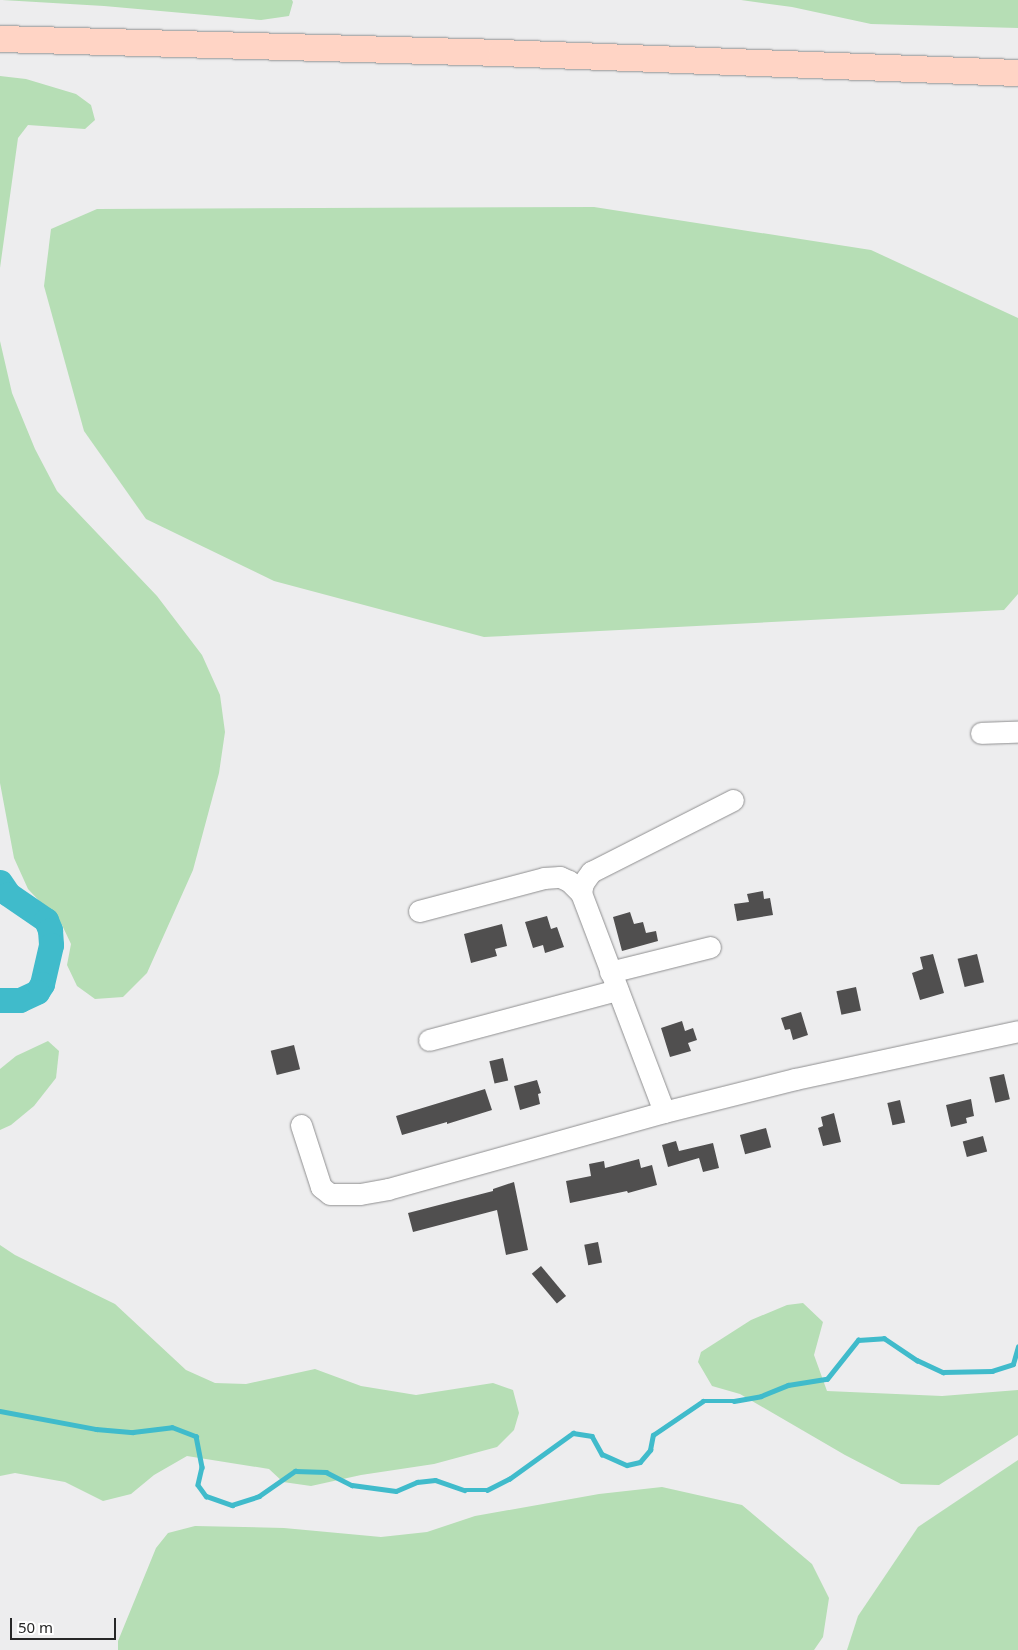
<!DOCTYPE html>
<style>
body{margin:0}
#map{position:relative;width:1018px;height:1650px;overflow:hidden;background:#ededee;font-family:"Noto Sans",sans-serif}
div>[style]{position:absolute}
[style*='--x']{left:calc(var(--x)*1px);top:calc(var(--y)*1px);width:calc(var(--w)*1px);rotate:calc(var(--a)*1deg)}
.green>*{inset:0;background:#b6deb5}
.stream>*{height:4.5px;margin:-2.25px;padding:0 2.25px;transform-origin:2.25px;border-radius:2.25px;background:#40bbcb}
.river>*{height:25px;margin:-12.5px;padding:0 12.5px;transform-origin:12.5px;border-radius:12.5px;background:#40bbcb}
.building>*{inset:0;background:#504f4f;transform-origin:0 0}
.roads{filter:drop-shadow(0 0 1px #8f8f90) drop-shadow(0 0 1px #8f8f90)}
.minor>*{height:21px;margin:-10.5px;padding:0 10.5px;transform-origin:10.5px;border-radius:10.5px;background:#fff}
.major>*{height:26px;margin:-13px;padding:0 13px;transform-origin:13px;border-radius:13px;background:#ffd4c5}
span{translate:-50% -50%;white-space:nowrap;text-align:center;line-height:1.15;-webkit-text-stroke:5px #fff;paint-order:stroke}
.scale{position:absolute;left:10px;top:1618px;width:106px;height:22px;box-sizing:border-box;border:2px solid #272727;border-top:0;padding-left:6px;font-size:15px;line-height:18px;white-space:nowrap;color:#272727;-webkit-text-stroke:4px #fff;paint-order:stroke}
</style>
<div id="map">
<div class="green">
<i style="clip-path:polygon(2px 0,292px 0,293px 2px,289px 16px,261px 20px,104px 6px)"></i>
<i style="clip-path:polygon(741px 0,1018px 0,1018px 28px,871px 24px,792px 7px)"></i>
<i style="clip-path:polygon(0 76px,26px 79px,76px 94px,91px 105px,95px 120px,85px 129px,28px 125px,18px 138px,0 268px)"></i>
<i style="clip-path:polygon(594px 207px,871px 250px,1018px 318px,1018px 594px,1004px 610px,484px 637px,274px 581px,146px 519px,84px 431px,44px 286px,51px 229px,97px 209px)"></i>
<i style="clip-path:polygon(0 341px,12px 393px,35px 449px,57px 491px,157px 596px,202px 655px,220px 695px,225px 732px,219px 773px,193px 870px,147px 973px,123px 997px,95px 999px,77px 986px,67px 965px,71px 944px,62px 925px,28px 889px,14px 858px,0 783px)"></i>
<i style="clip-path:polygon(48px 1041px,59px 1051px,56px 1078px,34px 1106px,11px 1125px,0 1130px,0 1069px,16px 1056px)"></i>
<i style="clip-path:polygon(0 1245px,15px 1255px,115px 1304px,186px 1370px,215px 1383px,246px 1384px,315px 1369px,361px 1386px,416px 1395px,493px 1383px,513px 1390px,519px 1413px,514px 1430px,497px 1447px,434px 1464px,361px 1475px,311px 1486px,283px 1482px,269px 1469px,187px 1456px,154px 1475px,131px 1494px,103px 1501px,65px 1482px,15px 1473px,0 1476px)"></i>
<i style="clip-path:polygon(803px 1303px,823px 1322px,814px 1355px,827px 1391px,942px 1396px,1018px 1390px,1018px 1435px,939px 1485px,901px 1484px,845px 1455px,740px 1394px,712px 1386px,698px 1362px,701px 1352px,751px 1320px,787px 1305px)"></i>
<i style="clip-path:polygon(1018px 1460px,1018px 1650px,847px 1650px,858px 1616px,918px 1527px)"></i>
<i style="clip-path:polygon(662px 1487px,742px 1505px,812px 1564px,829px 1598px,823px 1637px,814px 1650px,118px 1650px,118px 1641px,156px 1548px,168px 1533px,195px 1526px,284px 1528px,381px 1537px,427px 1532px,475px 1516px,599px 1494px)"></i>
</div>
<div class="stream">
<i style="--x:0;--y:1411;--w:98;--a:10.6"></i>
<i style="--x:96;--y:1429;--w:37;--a:5"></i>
<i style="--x:133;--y:1432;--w:39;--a:-7"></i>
<i style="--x:172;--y:1427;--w:26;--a:21"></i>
<i style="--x:196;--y:1436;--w:32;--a:79"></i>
<i style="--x:202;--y:1467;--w:18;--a:103"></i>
<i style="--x:198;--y:1485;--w:14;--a:54"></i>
<i style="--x:206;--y:1496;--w:28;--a:19"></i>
<i style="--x:232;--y:1505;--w:28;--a:-18"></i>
<i style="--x:259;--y:1496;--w:44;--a:-34.8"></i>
<i style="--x:295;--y:1471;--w:31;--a:2"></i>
<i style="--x:326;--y:1472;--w:29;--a:27"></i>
<i style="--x:352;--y:1485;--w:44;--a:7.8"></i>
<i style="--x:396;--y:1491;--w:23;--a:-23"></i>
<i style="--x:417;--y:1482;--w:18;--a:-6"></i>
<i style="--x:435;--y:1480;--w:31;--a:19"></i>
<i style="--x:464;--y:1490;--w:23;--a:0"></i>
<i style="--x:487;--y:1490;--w:25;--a:-27"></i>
<i style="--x:509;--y:1479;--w:79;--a:-35.7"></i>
<i style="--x:573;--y:1433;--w:19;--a:9"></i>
<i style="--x:592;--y:1436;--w:21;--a:61"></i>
<i style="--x:602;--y:1454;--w:27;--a:24"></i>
<i style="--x:627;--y:1465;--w:13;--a:-13"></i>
<i style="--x:640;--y:1462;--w:16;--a:-50"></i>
<i style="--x:650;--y:1450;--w:15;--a:-79"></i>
<i style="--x:653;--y:1435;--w:60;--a:-34.2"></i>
<i style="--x:703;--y:1401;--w:31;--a:0"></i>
<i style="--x:734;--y:1401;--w:27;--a:-10"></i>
<i style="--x:761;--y:1396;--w:29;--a:-22"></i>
<i style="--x:788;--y:1385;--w:39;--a:-9"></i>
<i style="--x:827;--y:1379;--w:50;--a:-51.5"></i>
<i style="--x:858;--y:1340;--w:26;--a:-4"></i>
<i style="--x:884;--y:1338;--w:40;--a:34"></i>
<i style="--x:917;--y:1360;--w:29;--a:25"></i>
<i style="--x:943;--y:1372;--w:49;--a:-1.2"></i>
<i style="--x:992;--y:1371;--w:22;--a:-18"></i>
<i style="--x:1013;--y:1364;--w:18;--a:-74"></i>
</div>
<div class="river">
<i style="--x:0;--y:882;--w:14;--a:56"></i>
<i style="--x:8;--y:894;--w:46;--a:34.4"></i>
<i style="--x:46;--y:920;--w:11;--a:68"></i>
<i style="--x:50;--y:930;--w:15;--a:86"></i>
<i style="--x:51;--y:945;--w:40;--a:103"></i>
<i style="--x:42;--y:984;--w:9;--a:122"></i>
<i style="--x:37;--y:992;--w:19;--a:155"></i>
<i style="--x:20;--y:1000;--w:20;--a:180"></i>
</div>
<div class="building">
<i style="clip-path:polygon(763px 891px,764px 899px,770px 898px,773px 915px,737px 921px,734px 904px,749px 902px,747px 894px)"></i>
<i style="clip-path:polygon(630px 912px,634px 924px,643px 922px,646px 933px,656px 931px,658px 941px,622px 951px,613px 917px)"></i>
<i style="clip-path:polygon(547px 916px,551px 929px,557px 927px,564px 947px,545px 953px,543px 945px,533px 948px,525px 922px)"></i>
<i style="clip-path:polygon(502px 924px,507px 946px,495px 949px,497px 956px,471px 963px,464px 934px)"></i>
<i style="clip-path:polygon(933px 954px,944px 993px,920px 1000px,912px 973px,923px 969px,920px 957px)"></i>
<i style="left:977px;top:954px;width:29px;height:20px;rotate:76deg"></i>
<i style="left:856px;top:987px;width:24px;height:20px;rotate:78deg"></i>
<i style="clip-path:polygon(801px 1012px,808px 1035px,793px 1040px,790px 1029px,785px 1030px,781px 1018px)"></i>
<i style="clip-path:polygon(682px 1021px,685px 1031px,693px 1028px,697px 1040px,688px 1043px,691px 1051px,670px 1057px,661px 1028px)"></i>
<i style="left:294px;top:1045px;width:25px;height:24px;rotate:76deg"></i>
<i style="left:503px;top:1058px;width:23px;height:14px;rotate:77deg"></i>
<i style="left:1004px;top:1074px;width:26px;height:15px;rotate:77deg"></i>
<i style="clip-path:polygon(537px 1080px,541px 1093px,538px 1094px,540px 1104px,520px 1110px,514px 1086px)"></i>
<i style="clip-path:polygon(485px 1089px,492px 1110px,447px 1124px,447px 1122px,402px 1135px,396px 1116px)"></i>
<i style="clip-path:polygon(971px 1099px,974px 1116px,966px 1118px,967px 1123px,951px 1127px,946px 1105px)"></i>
<i style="left:900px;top:1100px;width:23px;height:13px;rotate:77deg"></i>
<i style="clip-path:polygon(834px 1113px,841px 1142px,823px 1146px,818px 1128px,823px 1126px,821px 1117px)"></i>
<i style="left:766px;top:1128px;width:20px;height:27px;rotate:75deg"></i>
<i style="left:983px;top:1136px;width:16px;height:21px;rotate:75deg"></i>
<i style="clip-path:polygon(676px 1141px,679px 1151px,713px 1143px,719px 1168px,703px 1172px,699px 1158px,668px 1167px,662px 1145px)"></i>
<i style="clip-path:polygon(639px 1159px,641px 1168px,652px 1165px,657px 1185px,628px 1193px,627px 1191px,570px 1203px,566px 1181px,591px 1176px,589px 1164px,604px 1161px,605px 1168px)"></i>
<i style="clip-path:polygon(514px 1182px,528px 1250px,506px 1255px,497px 1210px,413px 1232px,408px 1213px,493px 1191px,493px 1189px)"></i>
<i style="left:598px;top:1242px;width:21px;height:14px;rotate:79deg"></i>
<i style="left:541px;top:1266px;width:39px;height:12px;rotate:50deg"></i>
</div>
<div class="roads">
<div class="minor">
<i style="--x:981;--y:733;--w:37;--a:-2"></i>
<i style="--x:581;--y:893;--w:10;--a:-79"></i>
<i style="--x:583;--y:883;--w:14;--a:-54"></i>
<i style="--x:591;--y:872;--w:159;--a:-26.9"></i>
<i style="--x:419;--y:911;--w:129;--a:-14.8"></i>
<i style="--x:544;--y:878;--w:16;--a:-4"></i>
<i style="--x:560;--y:877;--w:10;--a:24"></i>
<i style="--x:569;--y:881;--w:17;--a:45"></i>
<i style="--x:581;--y:893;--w:234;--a:69.2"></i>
<i style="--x:610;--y:972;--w:103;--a:-14"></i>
<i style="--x:429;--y:1040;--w:195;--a:-14.9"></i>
<i style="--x:301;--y:1125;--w:65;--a:72.1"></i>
<i style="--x:321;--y:1187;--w:11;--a:38"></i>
<i style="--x:330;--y:1194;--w:30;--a:0"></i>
<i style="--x:360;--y:1194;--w:28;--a:-10"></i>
<i style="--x:388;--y:1189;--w:287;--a:-15.6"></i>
<i style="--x:664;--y:1112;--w:135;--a:-14.1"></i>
<i style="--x:795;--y:1079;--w:228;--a:-12.1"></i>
</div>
<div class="major">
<i style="--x:0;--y:39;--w:501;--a:1.6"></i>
<i style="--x:501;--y:53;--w:517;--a:2.22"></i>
</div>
</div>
<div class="scale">50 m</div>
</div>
